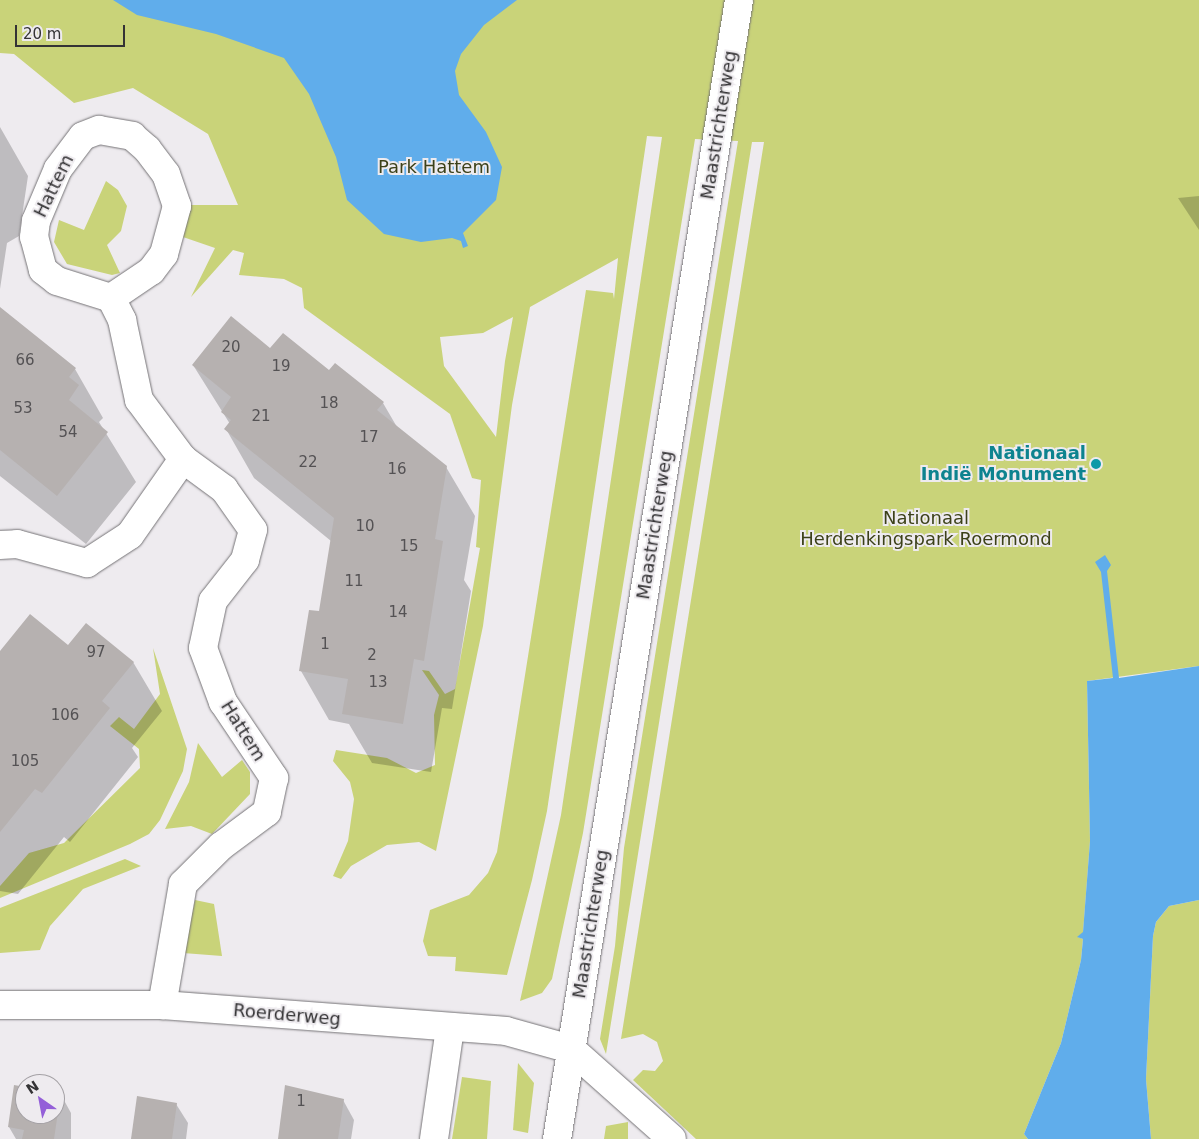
<!DOCTYPE html>
<meta charset="utf-8">
<style>
body{margin:0}
#map{position:relative;width:1199px;height:1139px;overflow:hidden;background:#eeebef;font-family:"DejaVu Sans",sans-serif}
div>[style]{position:absolute}
[style*='--x']{left:calc(var(--x)*1px);top:calc(var(--y)*1px);width:calc(var(--w)*1px);rotate:calc(var(--a)*1deg)}
.green>*{inset:0;background:#c9d379}
.water>*{inset:0;background:#60adeb}
.shadow>*{inset:0;background:#0003}
.building>*{inset:0;background:#b6b1b0}
.roads{filter:drop-shadow(0 0 1px #757376) drop-shadow(0 0 1px #757376)}
.minor>*{height:28px;margin:-14px;padding:0 14px;transform-origin:14px;border-radius:14px;background:#fff}
.major>*{height:28px;margin:-14px;padding:0 14px;transform-origin:14px;border-radius:14px;background:#fff}
.dots>*{width:14px;height:14px;translate:-50% -50%;box-sizing:border-box;border:2px solid #eeebef;border-radius:50%}
span{translate:-50% -50%;white-space:nowrap;text-align:center;line-height:1.15;-webkit-text-stroke:4px #eeebef;paint-order:stroke}
.number-label{font-size:15px;color:#545254}
.number-label span{-webkit-text-stroke-width:0}
.street-label{font-size:18px;color:#343335}
.park-label{font-size:18px;color:#3c4119}
.culture-label{font-size:18px;color:#0d838f;font-weight:700}
.right{translate:-100% -50%;text-align:right}
.north{position:absolute;left:15px;top:1074px;width:50px;height:50px;box-sizing:border-box;background:#eeebef;border:1px solid #a4a1a5;border-radius:50%;rotate:327deg;font-size:14px;font-weight:700;line-height:20px;text-align:center;color:#343335}
.north::after{content:'';display:block;margin:auto;width:18px;height:22px;background:#945fd8;clip-path:polygon(50% 0,100% 100%,50% 72%,0 100%)}
.scale{position:absolute;left:15px;top:25px;width:110px;height:22px;box-sizing:border-box;border:2px solid #343335;border-top:0;padding-left:6px;font-size:15px;line-height:18px;white-space:nowrap;color:#343335;-webkit-text-stroke:4px #eeebef;paint-order:stroke}
</style>
<div id="map">
<div class="green">
<i style="clip-path:polygon(evenodd,0 0,1199px 0,1199px 666px,1087px 681px,1090px 841px,1083px 933px,1078px 937px,1083px 939px,1081px 960px,1061px 1043px,1024px 1134px,1028px 1139px,696px 1139px,633px 1080px,643px 1070px,655px 1071px,663px 1061px,657px 1042px,643px 1034px,621px 1039px,764px 142px,752px 142px,606px 1054px,600px 1039px,615px 946px,624px 848px,738px 141px,695px 139px,583px 833px,552px 979px,542px 993px,520px 1001px,561px 815px,662px 137px,647px 136px,547px 811px,532px 880px,507px 975px,455px 971px,456px 957px,428px 956px,423px 941px,430px 910px,469px 895px,488px 873px,497px 852px,586px 290px,613px 293px,614px 299px,618px 258px,530px 307px,512px 405px,483px 626px,436px 851px,419px 842px,387px 845px,351px 866px,341px 879px,333px 876px,348px 841px,354px 799px,350px 782px,333px 761px,336px 750px,387px 758px,416px 773px,435px 765px,434px 715px,439px 695px,422px 670px,429px 671px,445px 694px,455px 689px,480px 548px,476px 547px,481px 480px,472px 478px,450px 414px,304px 308px,302px 288px,284px 279px,239px 275px,244px 253px,233px 250px,191px 297px,215px 248px,183px 237px,189px 205px,238px 205px,208px 134px,133px 88px,74px 103px,14px 54px,0 53px,0 0,513px 317px,505px 361px,496px 437px,444px 366px,440px 337px,483px 333px,513px 317px)"></i>
<i style="clip-path:polygon(106px 181px,118px 190px,127px 206px,121px 231px,107px 245px,120px 273px,112px 275px,67px 264px,54px 242px,59px 220px,84px 230px)"></i>
<i style="clip-path:polygon(153px 648px,187px 749px,183px 771px,160px 820px,149px 834px,130px 844px,0 898px,0 886px,29px 853px,64px 843px,140px 768px,139px 749px,110px 726px,119px 717px,134px 729px,160px 694px)"></i>
<i style="clip-path:polygon(198px 743px,222px 777px,242px 760px,250px 772px,250px 794px,212px 834px,191px 826px,165px 829px,189px 782px)"></i>
<i style="clip-path:polygon(125px 859px,141px 866px,83px 889px,50px 926px,40px 950px,0 953px,0 908px)"></i>
<i style="clip-path:polygon(195px 900px,214px 904px,222px 956px,183px 953px)"></i>
<i style="clip-path:polygon(1199px 900px,1199px 1139px,1151px 1139px,1146px 1079px,1153px 936px,1156px 922px,1169px 906px)"></i>
<i style="clip-path:polygon(518px 1063px,534px 1083px,528px 1133px,513px 1130px)"></i>
<i style="clip-path:polygon(462px 1077px,491px 1081px,487px 1139px,452px 1139px)"></i>
<i style="clip-path:polygon(628px 1122px,628px 1139px,604px 1139px,606px 1126px)"></i>
</div>
<div class="water">
<i style="clip-path:polygon(113px 0,517px 0,484px 25px,461px 54px,455px 71px,459px 95px,486px 132px,502px 167px,496px 200px,463px 233px,468px 246px,463px 248px,461px 241px,452px 238px,421px 242px,384px 234px,347px 200px,336px 157px,309px 94px,284px 58px,216px 34px,137px 15px)"></i>
<i style="clip-path:polygon(1105px 555px,1111px 565px,1107px 571px,1119px 678px,1199px 666px,1199px 900px,1169px 906px,1156px 922px,1153px 936px,1146px 1079px,1151px 1139px,1028px 1139px,1024px 1134px,1061px 1043px,1081px 960px,1083px 939px,1077px 937px,1083px 932px,1090px 841px,1087px 681px,1113px 678px,1101px 572px,1095px 562px)"></i>
</div>
<div class="shadow">
<i style="clip-path:polygon(0 127px,28px 176px,19px 236px,7px 243px,0 289px)"></i>
<i style="clip-path:polygon(1199px 196px,1199px 230px,1178px 198px)"></i>
<i style="clip-path:polygon(0 308px,75px 369px,103px 418px,99px 422px,136px 482px,86px 544px,0 476px)"></i>
<i style="clip-path:polygon(271px 350px,329px 372px,383px 403px,397px 427px,446px 467px,475px 516px,464px 580px,471px 591px,452px 709px,442px 708px,431px 772px,372px 763px,349px 724px,329px 720px,301px 671px,320px 613px,331px 541px,254px 478px,226px 429px,230px 424px,193px 365px)"></i>
<i style="clip-path:polygon(68px 647px,133px 662px,162px 711px,132px 748px,138px 757px,70px 842px,64px 837px,18px 894px,0 891px,0 653px)"></i>
<i style="clip-path:polygon(25px 1088px,25px 1114px,55px 1114px,55px 1092px,60px 1093px,71px 1113px,71px 1139px,16px 1139px,9px 1127px)"></i>
<i style="clip-path:polygon(343px 1100px,354px 1120px,351px 1139px,284px 1139px)"></i>
<i style="clip-path:polygon(176px 1104px,188px 1123px,186px 1139px,133px 1139px)"></i>
</div>
<div class="building">
<i style="clip-path:polygon(0 307px,76px 368px,69px 377px,79px 385px,69px 400px,108px 432px,57px 496px,0 450px)"></i>
<i style="clip-path:polygon(231px 316px,270px 348px,283px 333px,329px 370px,335px 363px,384px 402px,377px 410px,447px 466px,435px 539px,443px 541px,424px 661px,414px 659px,403px 724px,342px 714px,348px 679px,299px 671px,309px 610px,319px 611px,334px 518px,224px 429px,231px 420px,221px 412px,231px 397px,192px 365px)"></i>
<i style="clip-path:polygon(30px 614px,68px 645px,86px 623px,134px 662px,102px 701px,110px 708px,42px 793px,35px 789px,0 832px,0 651px)"></i>
<i style="clip-path:polygon(14px 1085px,25px 1087px,25px 1114px,55px 1114px,55px 1091px,61px 1092px,54px 1139px,22px 1139px,24px 1130px,8px 1127px)"></i>
<i style="clip-path:polygon(285px 1085px,344px 1099px,338px 1139px,278px 1139px)"></i>
<i style="clip-path:polygon(137px 1096px,177px 1103px,172px 1139px,131px 1139px)"></i>
</div>
<div class="roads">
<div class="minor">
<i style="--x:99;--y:130;--w:34;--a:10"></i>
<i style="--x:132;--y:136;--w:20;--a:41"></i>
<i style="--x:147;--y:149;--w:31;--a:53"></i>
<i style="--x:166;--y:174;--w:34;--a:71"></i>
<i style="--x:177;--y:206;--w:50;--a:105.2"></i>
<i style="--x:164;--y:254;--w:21;--a:127"></i>
<i style="--x:151;--y:271;--w:48;--a:146"></i>
<i style="--x:111;--y:298;--w:57;--a:-162.5"></i>
<i style="--x:57;--y:281;--w:18;--a:-142"></i>
<i style="--x:43;--y:270;--w:34;--a:-105"></i>
<i style="--x:34;--y:237;--w:16;--a:-83"></i>
<i style="--x:36;--y:221;--w:56;--a:-67.1"></i>
<i style="--x:58;--y:169;--w:41;--a:-52.9"></i>
<i style="--x:83;--y:136;--w:17;--a:-21"></i>
<i style="--x:111;--y:298;--w:25;--a:63"></i>
<i style="--x:122;--y:320;--w:82;--a:78"></i>
<i style="--x:139;--y:400;--w:74;--a:53.3"></i>
<i style="--x:183;--y:459;--w:51;--a:36.2"></i>
<i style="--x:224;--y:489;--w:50;--a:54.7"></i>
<i style="--x:253;--y:530;--w:31;--a:105"></i>
<i style="--x:245;--y:560;--w:52;--a:128"></i>
<i style="--x:213;--y:601;--w:48;--a:102"></i>
<i style="--x:203;--y:648;--w:58;--a:69.7"></i>
<i style="--x:223;--y:702;--w:92;--a:56.1"></i>
<i style="--x:274;--y:778;--w:35;--a:102"></i>
<i style="--x:267;--y:812;--w:57;--a:143.5"></i>
<i style="--x:221;--y:846;--w:54;--a:135"></i>
<i style="--x:183;--y:884;--w:123;--a:99.8"></i>
<i style="--x:0;--y:545;--w:17;--a:-3"></i>
<i style="--x:17;--y:544;--w:73;--a:15.2"></i>
<i style="--x:87;--y:563;--w:51;--a:-33.1"></i>
<i style="--x:130;--y:535;--w:93;--a:-55.1"></i>
<i style="--x:0;--y:1005;--w:162;--a:0"></i>
<i style="--x:162;--y:1005;--w:345;--a:4.3"></i>
<i style="--x:506;--y:1031;--w:67;--a:15.5"></i>
<i style="--x:571;--y:1049;--w:135;--a:41.7"></i>
<i style="--x:434;--y:1139;--w:112;--a:-81.8"></i>
</div>
<div class="major">
<i style="--x:557;--y:1139;--w:1153;--a:-80.92"></i>
</div>
</div>
<div class="dots">
<i style="left:1096px;top:464px;background:#0f9aa8"></i>
</div>
<div class="number-label">
<span style="left:231px;top:348px">20</span>
<span style="left:25px;top:361px">66</span>
<span style="left:281px;top:367px">19</span>
<span style="left:329px;top:404px">18</span>
<span style="left:23px;top:409px">53</span>
<span style="left:261px;top:417px">21</span>
<span style="left:68px;top:433px">54</span>
<span style="left:369px;top:438px">17</span>
<span style="left:308px;top:463px">22</span>
<span style="left:397px;top:470px">16</span>
<span style="left:365px;top:527px">10</span>
<span style="left:409px;top:547px">15</span>
<span style="left:354px;top:582px">11</span>
<span style="left:398px;top:613px">14</span>
<span style="left:325px;top:645px">1</span>
<span style="left:96px;top:653px">97</span>
<span style="left:372px;top:656px">2</span>
<span style="left:378px;top:683px">13</span>
<span style="left:65px;top:716px">106</span>
<span style="left:25px;top:762px">105</span>
<span style="left:301px;top:1102px">1</span>
</div>
<div class="street-label">
<span style="left:719px;top:125px;rotate:-81deg">Maastrichterweg</span>
<span style="left:54px;top:186px;rotate:-64deg">Hattem</span>
<span style="left:655px;top:525px;rotate:-81deg">Maastrichterweg</span>
<span style="left:243px;top:731px;rotate:58deg">Hattem</span>
<span style="left:591px;top:924px;rotate:-81deg">Maastrichterweg</span>
<span style="left:287px;top:1015px;rotate:5deg">Roerderweg</span>
</div>
<div class="park-label">
<span style="left:434px;top:167px">Park Hattem</span>
<span style="left:926px;top:529px">Nationaal<br>Herdenkingspark Roermond</span>
</div>
<div class="culture-label">
<span class="right" style="left:1086px;top:464px">Nationaal<br>Indië Monument</span>
</div>
<div class="north">N</div>
<div class="scale">20 m</div>
</div>
